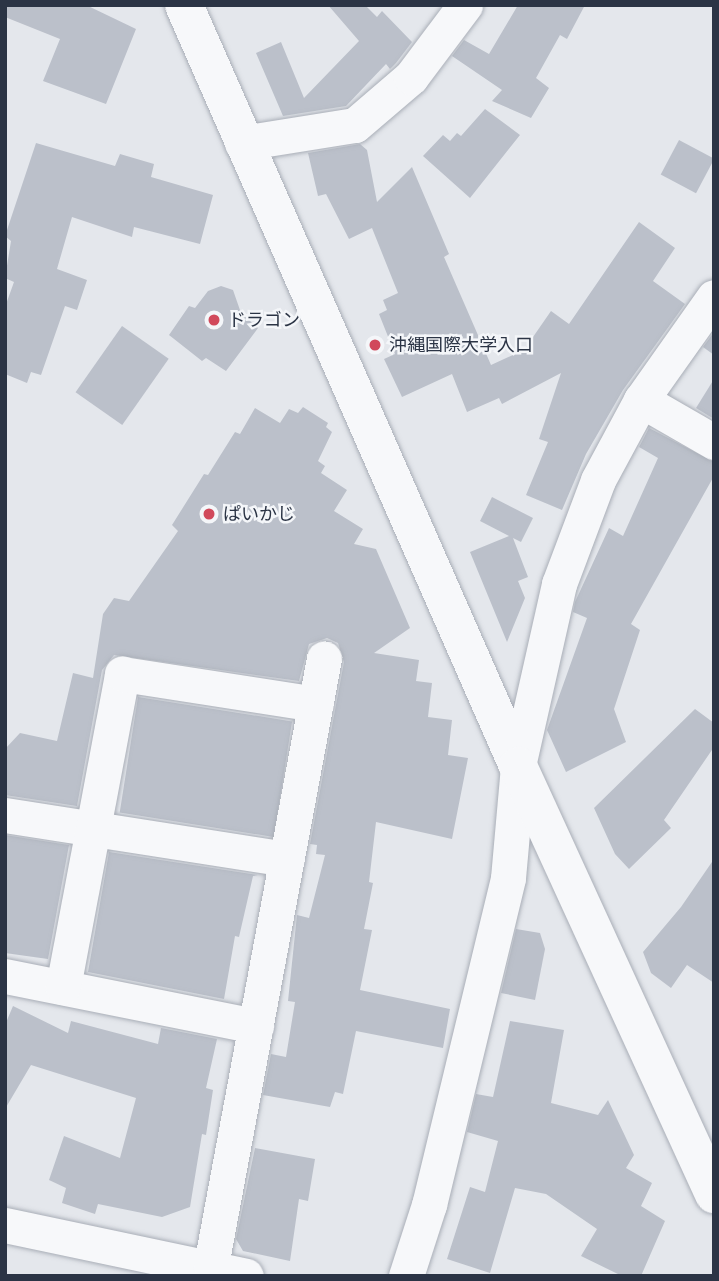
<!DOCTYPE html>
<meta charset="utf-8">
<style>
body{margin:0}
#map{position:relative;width:719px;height:1281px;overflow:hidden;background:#e4e7ec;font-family:"PT Sans Narrow","Noto Sans JP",sans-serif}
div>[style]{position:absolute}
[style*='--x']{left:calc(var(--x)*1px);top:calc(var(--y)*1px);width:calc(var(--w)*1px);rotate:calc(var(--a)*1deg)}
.building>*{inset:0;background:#bbc0ca;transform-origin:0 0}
.roads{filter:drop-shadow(0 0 2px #a9aeb7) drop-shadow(0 0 2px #a9aeb7)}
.minor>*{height:35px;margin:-17.5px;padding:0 17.5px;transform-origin:17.5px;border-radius:17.5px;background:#f7f8fa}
.tertiary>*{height:38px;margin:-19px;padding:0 19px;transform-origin:19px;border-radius:19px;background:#f7f8fa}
.dots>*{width:19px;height:19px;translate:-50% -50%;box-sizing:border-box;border:4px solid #f4f6f9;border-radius:50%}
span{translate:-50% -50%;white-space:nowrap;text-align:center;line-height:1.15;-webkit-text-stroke:5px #f4f6f9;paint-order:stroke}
.poi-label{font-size:18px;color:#2b3445}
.left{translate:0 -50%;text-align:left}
.frame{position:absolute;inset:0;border:7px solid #2b3445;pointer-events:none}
</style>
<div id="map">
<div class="building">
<i style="clip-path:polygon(5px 5px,86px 5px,136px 29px,106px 104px,43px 81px,60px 39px,5px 17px)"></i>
<i style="clip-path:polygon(328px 5px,365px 5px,377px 17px,382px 11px,412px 42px,396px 63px,390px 69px,386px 64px,346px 106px,283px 116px,256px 53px,281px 42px,304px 98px,359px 41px)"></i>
<i style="clip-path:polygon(518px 5px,585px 5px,567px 39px,560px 35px,536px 78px,549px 88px,531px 118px,492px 101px,502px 90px,452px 56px,464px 40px,489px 54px)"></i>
<i style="clip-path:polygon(485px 109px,520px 135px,470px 198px,423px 156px,443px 135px,450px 141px,457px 133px,461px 136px)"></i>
<i style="left:679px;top:140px;width:40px;height:39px;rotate:28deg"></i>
<i style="clip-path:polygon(36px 143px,115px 166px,120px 154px,154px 164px,151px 177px,213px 195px,200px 244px,134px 227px,132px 237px,72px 217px,57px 269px,87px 280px,77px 310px,65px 306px,41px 375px,31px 372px,27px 383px,5px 374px,5px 307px,14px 282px,5px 278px,11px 241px,5px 236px)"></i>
<i style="clip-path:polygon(360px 144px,367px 150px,377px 202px,412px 167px,449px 254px,444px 257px,491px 365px,524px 350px,551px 311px,569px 324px,639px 222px,675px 248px,653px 281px,685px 304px,623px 390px,586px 454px,562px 510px,526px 495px,548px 442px,539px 439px,561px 373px,502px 404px,499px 398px,467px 412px,452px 374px,402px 397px,384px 359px,395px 354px,379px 314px,387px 310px,383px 300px,398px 293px,372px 228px,349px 239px,326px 194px,318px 196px,308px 153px)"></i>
<i style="clip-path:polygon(221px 286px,233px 290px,241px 313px,258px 328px,226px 371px,206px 358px,202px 361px,169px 335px,189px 306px,195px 308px,208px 291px)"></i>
<i style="left:122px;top:326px;width:57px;height:81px;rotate:35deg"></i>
<i style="clip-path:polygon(714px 332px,714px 355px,703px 347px)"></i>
<i style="clip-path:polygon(714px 379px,714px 419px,696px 408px)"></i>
<i style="clip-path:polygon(303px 407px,328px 423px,326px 427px,332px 432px,318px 461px,325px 466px,321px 473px,347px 490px,334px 511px,363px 529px,354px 544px,376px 549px,410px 628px,374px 653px,419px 660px,416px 681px,432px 683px,428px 717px,452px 720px,448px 755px,468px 758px,452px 839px,376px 822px,369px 882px,373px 883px,364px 929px,372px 930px,360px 990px,450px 1009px,443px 1048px,356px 1031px,343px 1094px,335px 1092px,330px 1107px,263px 1095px,271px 1054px,286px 1057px,295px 1002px,288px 1001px,297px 915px,309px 918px,325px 855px,316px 854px,317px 845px,310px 844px,344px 662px,338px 643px,327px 638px,309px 644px,299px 681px,114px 655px,102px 670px,77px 806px,5px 795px,5px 749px,20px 733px,57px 741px,73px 673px,93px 678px,103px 614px,114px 598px,129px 601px,178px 531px,172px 525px,204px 474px,208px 475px,235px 432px,240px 434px,255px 408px,280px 423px,289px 409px,298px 413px)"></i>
<i style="clip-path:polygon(649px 428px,714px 462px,714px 476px,631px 624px,640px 630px,614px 709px,626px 742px,566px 772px,547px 730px,587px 618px,573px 612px,575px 602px,609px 528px,623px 536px,658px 458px,639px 447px)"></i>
<i style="clip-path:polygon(492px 497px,533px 518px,521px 542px,513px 538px,528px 577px,518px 581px,525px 598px,507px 642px,470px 552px,509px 536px,480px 521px)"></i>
<i style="left:138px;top:697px;width:156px;height:117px;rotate:9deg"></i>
<i style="clip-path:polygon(695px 709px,714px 723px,714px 747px,664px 820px,671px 828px,629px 869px,615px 854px,594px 808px)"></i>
<i style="clip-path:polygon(5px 835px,69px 845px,48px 959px,5px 953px)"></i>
<i style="clip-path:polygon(109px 852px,258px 875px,253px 876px,239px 937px,235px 936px,224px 999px,88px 972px)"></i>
<i style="clip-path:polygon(714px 859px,714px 983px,687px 965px,671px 988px,651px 973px,643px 952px,681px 907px)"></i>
<i style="clip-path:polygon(516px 929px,540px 933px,545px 949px,535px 1000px,501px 993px)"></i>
<i style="clip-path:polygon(13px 1006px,68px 1033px,71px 1021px,158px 1044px,161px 1028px,217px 1039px,206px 1088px,213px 1090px,206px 1135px,202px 1134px,190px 1207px,162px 1217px,98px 1204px,95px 1214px,62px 1203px,66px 1188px,49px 1180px,64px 1136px,120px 1158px,136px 1098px,31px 1065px,5px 1109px,5px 1025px)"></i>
<i style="clip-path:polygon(510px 1021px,564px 1030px,551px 1103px,598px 1115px,608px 1100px,634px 1155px,626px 1168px,652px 1183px,641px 1206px,665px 1221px,641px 1276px,622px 1276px,581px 1256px,597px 1229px,546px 1194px,515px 1188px,490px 1273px,447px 1259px,470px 1187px,485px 1192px,498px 1141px,467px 1132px,476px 1094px,493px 1097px)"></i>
<i style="clip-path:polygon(255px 1148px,315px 1159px,308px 1201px,299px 1199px,290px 1261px,243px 1251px,236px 1239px)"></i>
</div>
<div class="roads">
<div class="minor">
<i style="--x:242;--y:143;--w:114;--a:-9.1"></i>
<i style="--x:355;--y:125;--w:74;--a:-40.6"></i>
<i style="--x:411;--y:77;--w:90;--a:-53.1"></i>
<i style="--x:641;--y:400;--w:84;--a:29.9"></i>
<i style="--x:5;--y:815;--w:285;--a:8.9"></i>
<i style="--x:5;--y:976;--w:256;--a:11.3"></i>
<i style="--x:63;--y:987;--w:319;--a:-79.3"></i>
<i style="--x:122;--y:674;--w:196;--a:8.8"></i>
<i style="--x:5;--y:1225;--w:246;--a:11.9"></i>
<i style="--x:211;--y:1265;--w:617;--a:-79.45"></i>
<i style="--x:406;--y:1276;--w:75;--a:-72.1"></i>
<i style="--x:429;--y:1205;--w:336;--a:-76.4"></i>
<i style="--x:508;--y:878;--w:112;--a:-84.9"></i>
<i style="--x:518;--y:766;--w:187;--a:-77.3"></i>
<i style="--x:559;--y:584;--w:111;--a:-69.4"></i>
<i style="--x:598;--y:480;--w:91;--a:-61.7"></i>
<i style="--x:641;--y:400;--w:126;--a:-54.7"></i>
</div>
<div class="tertiary">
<i style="--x:184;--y:5;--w:831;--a:66.3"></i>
<i style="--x:518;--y:766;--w:471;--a:65.4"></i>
</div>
</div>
<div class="dots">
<i style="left:214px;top:320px;background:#d1495b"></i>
<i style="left:375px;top:345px;background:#d1495b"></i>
<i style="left:209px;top:514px;background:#d1495b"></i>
</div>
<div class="poi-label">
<span class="left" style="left:228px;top:320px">ドラゴン</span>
<span class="left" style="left:389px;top:345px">沖縄国際大学入口</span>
<span class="left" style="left:223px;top:514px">ぱいかじ</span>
</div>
<div class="frame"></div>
</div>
